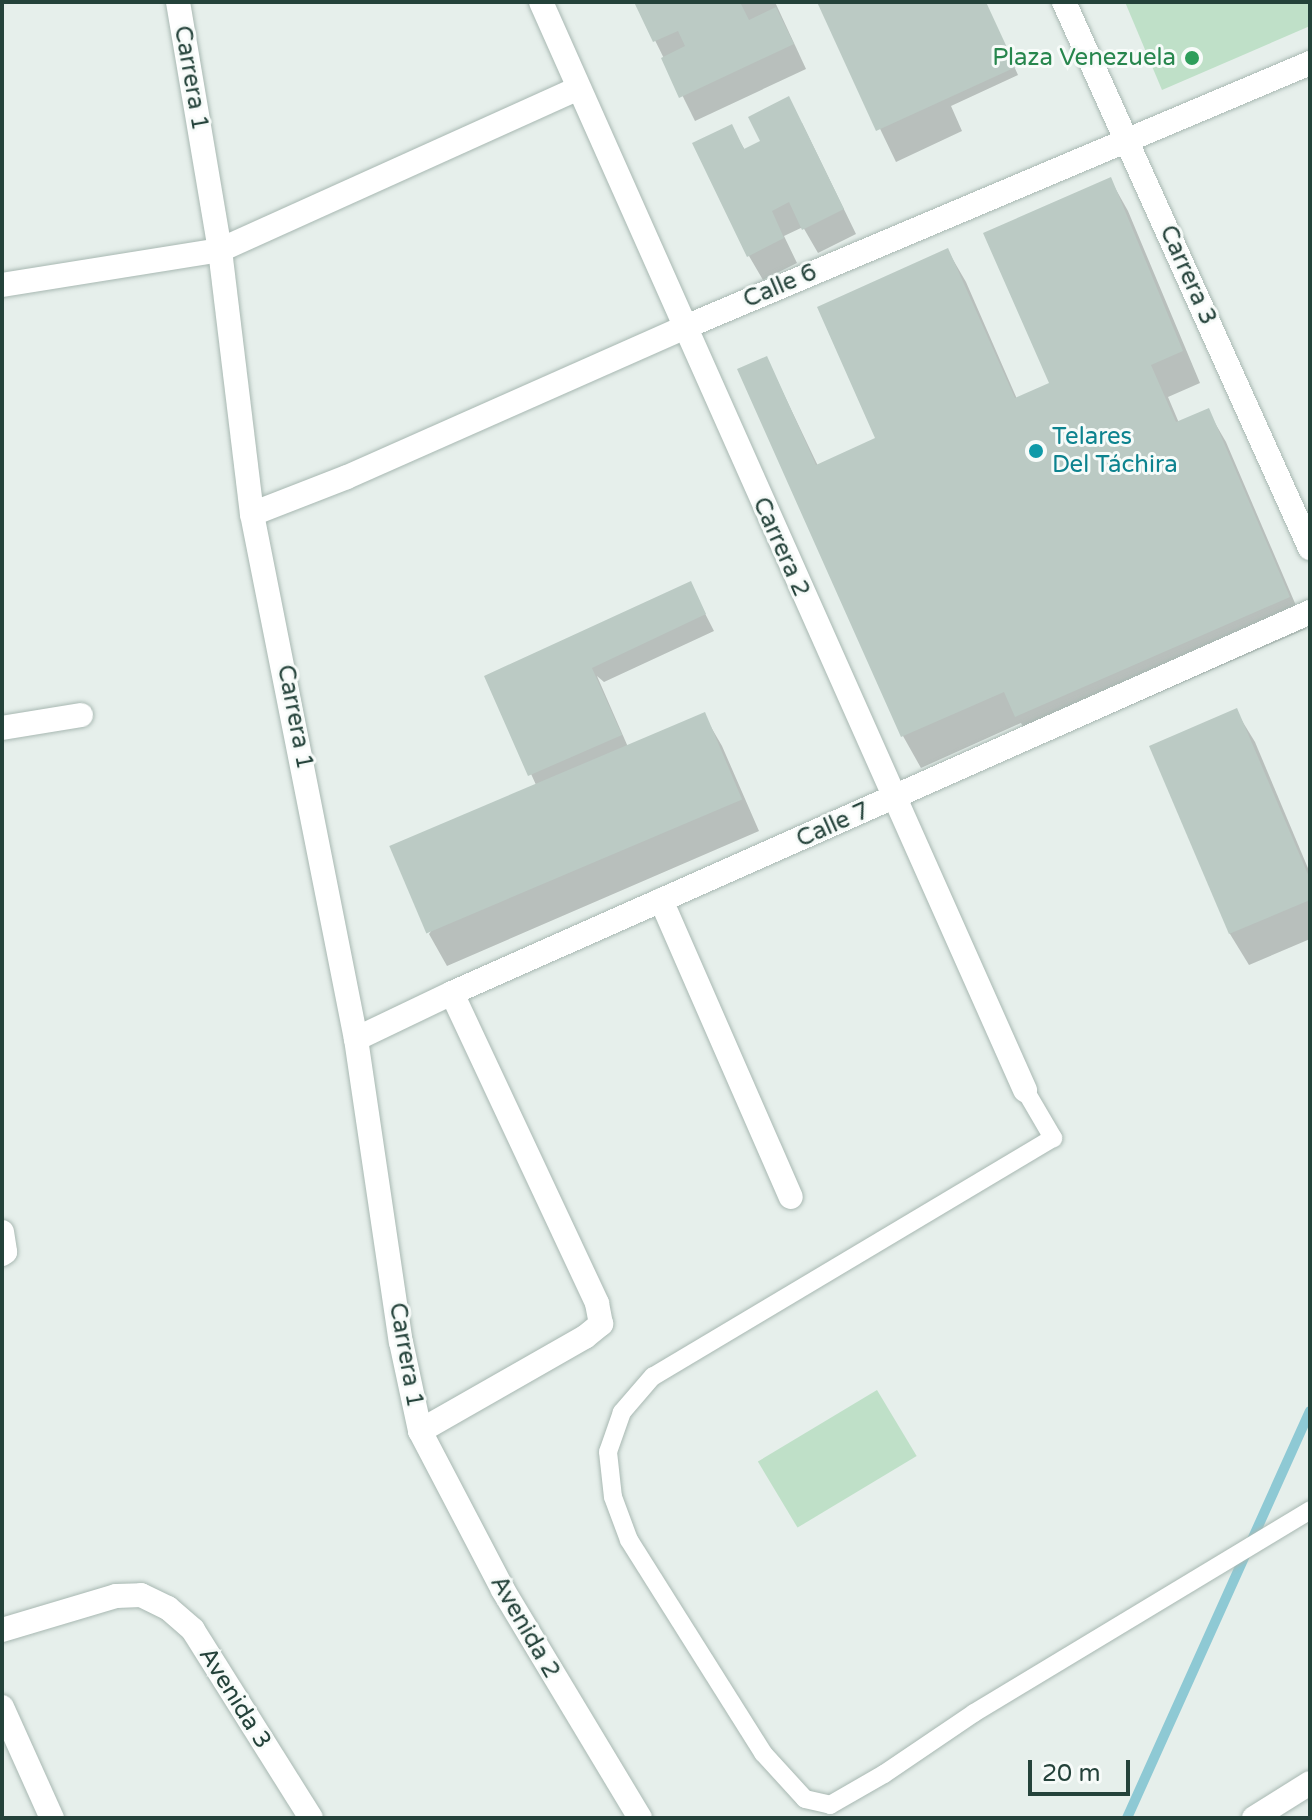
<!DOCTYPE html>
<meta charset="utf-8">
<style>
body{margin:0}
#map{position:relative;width:1312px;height:1820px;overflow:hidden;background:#e6efeb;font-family:"Varela Round",sans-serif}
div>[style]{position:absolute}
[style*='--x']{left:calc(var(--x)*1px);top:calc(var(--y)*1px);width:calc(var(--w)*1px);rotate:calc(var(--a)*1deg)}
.green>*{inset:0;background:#bfe0c8;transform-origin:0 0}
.shadow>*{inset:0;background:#0003}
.stream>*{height:10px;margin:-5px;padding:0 5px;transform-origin:5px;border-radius:5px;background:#8ec9d4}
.building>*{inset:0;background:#bbcac4;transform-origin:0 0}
.roads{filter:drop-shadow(0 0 2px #a8b8b2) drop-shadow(0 0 2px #a8b8b2)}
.service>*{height:18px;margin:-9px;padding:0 9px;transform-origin:9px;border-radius:9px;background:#fff}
.minor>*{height:24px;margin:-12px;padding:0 12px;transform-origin:12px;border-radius:12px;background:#fff}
.dots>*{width:22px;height:22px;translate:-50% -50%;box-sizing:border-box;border:4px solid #f7fbf9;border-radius:50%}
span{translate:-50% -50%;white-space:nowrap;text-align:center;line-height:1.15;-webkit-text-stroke:6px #f7fbf9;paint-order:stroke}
.leisure-label{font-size:24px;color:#27864d}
.right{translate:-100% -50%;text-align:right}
.street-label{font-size:24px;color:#24423a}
.culture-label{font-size:24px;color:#0d838f}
.left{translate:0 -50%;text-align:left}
.frame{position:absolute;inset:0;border:4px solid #24423a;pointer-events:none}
.scale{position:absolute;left:1028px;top:1760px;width:102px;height:36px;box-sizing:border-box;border:4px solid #24423a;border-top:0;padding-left:10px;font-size:24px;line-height:28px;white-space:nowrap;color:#24423a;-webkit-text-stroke:6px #f7fbf9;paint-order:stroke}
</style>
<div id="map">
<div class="green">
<i style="clip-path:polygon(1125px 2px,1310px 2px,1310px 26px,1162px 90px)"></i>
<i style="left:877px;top:1390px;width:77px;height:139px;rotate:59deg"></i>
</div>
<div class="shadow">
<i style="clip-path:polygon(636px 2px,775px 2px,806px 69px,695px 121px)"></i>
<i style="clip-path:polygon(819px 2px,985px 2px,1018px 75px,951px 106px,962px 131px,896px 162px)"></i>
<i style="clip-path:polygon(802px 123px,856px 234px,818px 253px,803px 227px,784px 236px,797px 263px,763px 280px,749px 256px,731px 127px,745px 150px)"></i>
<i style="clip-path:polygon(1110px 179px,1128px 211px,1200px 383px,1168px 397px,1179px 423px,1208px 411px,1226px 442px,1306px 629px,1035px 747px,1021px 723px,921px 768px,903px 736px,740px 370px,767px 359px,818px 466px,878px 439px,948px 251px,966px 282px,1017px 399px,1052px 384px)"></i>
<i style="clip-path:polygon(690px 584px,714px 631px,604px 682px,597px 676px,628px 747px,704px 715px,722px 746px,759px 831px,447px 966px,429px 934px,537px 787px,487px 677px)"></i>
<i style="clip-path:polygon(1236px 711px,1255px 742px,1310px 873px,1310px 939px,1249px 965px,1230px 934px,1151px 747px)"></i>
</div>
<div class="stream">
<i style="--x:1127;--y:1818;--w:446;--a:-65.8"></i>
</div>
<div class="building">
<i style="clip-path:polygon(634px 2px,740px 2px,749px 20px,776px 7px,794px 44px,679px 98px,661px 58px,685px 46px,678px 31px,653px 42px)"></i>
<i style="clip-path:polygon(817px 2px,986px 2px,1016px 67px,876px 131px)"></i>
<i style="clip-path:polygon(789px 96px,844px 209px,802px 230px,789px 202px,772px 211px,784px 238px,747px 257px,692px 143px,732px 124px,744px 149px,760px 141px,748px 117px)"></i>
<i style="clip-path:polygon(1111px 177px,1183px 351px,1151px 365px,1176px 422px,1209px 408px,1290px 597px,1015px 717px,1004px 692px,901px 737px,737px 369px,767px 356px,816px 465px,875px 438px,817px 307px,948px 248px,1015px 398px,1049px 383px,983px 233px)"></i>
<i style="clip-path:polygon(691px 581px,706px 614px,592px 668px,622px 735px,528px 776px,484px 676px)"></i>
<i style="clip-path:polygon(1237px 708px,1310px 879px,1310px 900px,1229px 934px,1149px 746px)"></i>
<i style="left:705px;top:712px;width:95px;height:343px;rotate:67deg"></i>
</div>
<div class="roads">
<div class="service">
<i style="--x:1025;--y:1090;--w:56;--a:59.7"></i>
<i style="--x:1053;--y:1138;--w:465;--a:149.2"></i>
<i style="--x:653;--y:1376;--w:48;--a:130.7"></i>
<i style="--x:622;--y:1412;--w:42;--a:109.3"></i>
<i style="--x:608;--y:1452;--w:45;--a:83.7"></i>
<i style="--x:613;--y:1497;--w:46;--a:69.6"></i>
<i style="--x:629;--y:1540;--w:252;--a:57.8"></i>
<i style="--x:763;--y:1753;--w:62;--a:47.6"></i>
<i style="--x:805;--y:1799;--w:26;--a:13"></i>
<i style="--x:830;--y:1805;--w:62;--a:-29.9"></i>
<i style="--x:884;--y:1774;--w:109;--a:-34.1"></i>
<i style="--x:974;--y:1713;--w:393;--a:-31.1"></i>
</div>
<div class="minor">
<i style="--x:178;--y:2;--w:252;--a:80.4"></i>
<i style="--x:220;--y:250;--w:266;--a:83.1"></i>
<i style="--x:252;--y:514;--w:535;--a:78.8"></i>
<i style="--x:356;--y:1039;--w:306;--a:81.6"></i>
<i style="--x:401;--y:1342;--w:91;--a:77.9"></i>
<i style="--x:420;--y:1431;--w:179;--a:62.4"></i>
<i style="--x:503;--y:1590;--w:266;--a:59"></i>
<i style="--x:541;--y:2;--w:1191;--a:66.02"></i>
<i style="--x:1064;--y:2;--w:599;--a:65.75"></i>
<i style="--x:2;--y:285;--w:221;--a:-9.1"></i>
<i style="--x:220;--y:250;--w:393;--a:-24.3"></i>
<i style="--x:252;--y:514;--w:102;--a:-21.3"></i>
<i style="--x:347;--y:477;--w:368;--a:-23.9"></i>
<i style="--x:683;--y:328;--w:681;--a:-22.91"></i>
<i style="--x:2;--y:728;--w:80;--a:-9.3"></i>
<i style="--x:661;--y:900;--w:324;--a:66.4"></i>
<i style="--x:356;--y:1039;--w:106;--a:-25.6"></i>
<i style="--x:452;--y:993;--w:939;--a:-23.94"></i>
<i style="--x:2;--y:1232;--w:20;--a:81"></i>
<i style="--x:5;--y:1252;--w:4;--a:146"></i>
<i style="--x:420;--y:1431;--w:190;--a:-29.7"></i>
<i style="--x:585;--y:1337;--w:21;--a:-39"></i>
<i style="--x:601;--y:1324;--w:21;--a:-101"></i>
<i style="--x:597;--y:1303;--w:342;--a:-115.1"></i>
<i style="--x:2;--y:1630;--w:119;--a:-16.6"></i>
<i style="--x:116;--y:1596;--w:25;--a:-2"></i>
<i style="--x:141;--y:1595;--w:30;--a:26"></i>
<i style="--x:168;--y:1608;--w:33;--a:41"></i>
<i style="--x:193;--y:1630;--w:222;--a:57.9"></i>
<i style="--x:2;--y:1707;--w:122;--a:65.8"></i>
<i style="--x:1254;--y:1818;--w:66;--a:-32"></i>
</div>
</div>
<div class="dots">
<i style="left:1192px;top:58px;background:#2e9e5b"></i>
<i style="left:1036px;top:451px;background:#0f9aa8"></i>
</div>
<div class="leisure-label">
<span class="right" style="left:1176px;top:58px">Plaza Venezuela</span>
</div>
<div class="street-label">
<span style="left:191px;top:78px;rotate:80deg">Carrera 1</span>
<span style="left:1188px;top:275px;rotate:66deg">Carrera 3</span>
<span style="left:780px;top:286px;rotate:-23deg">Calle 6</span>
<span style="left:781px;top:547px;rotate:66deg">Carrera 2</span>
<span style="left:295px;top:717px;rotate:79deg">Carrera 1</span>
<span style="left:833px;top:825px;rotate:-24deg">Calle 7</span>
<span style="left:406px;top:1355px;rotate:80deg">Carrera 1</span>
<span style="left:525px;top:1627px;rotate:60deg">Avenida 2</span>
<span style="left:235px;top:1698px;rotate:58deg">Avenida 3</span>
</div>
<div class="culture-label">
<span class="left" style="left:1052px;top:451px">Telares<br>Del Táchira</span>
</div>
<div class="frame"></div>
<div class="scale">20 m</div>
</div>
